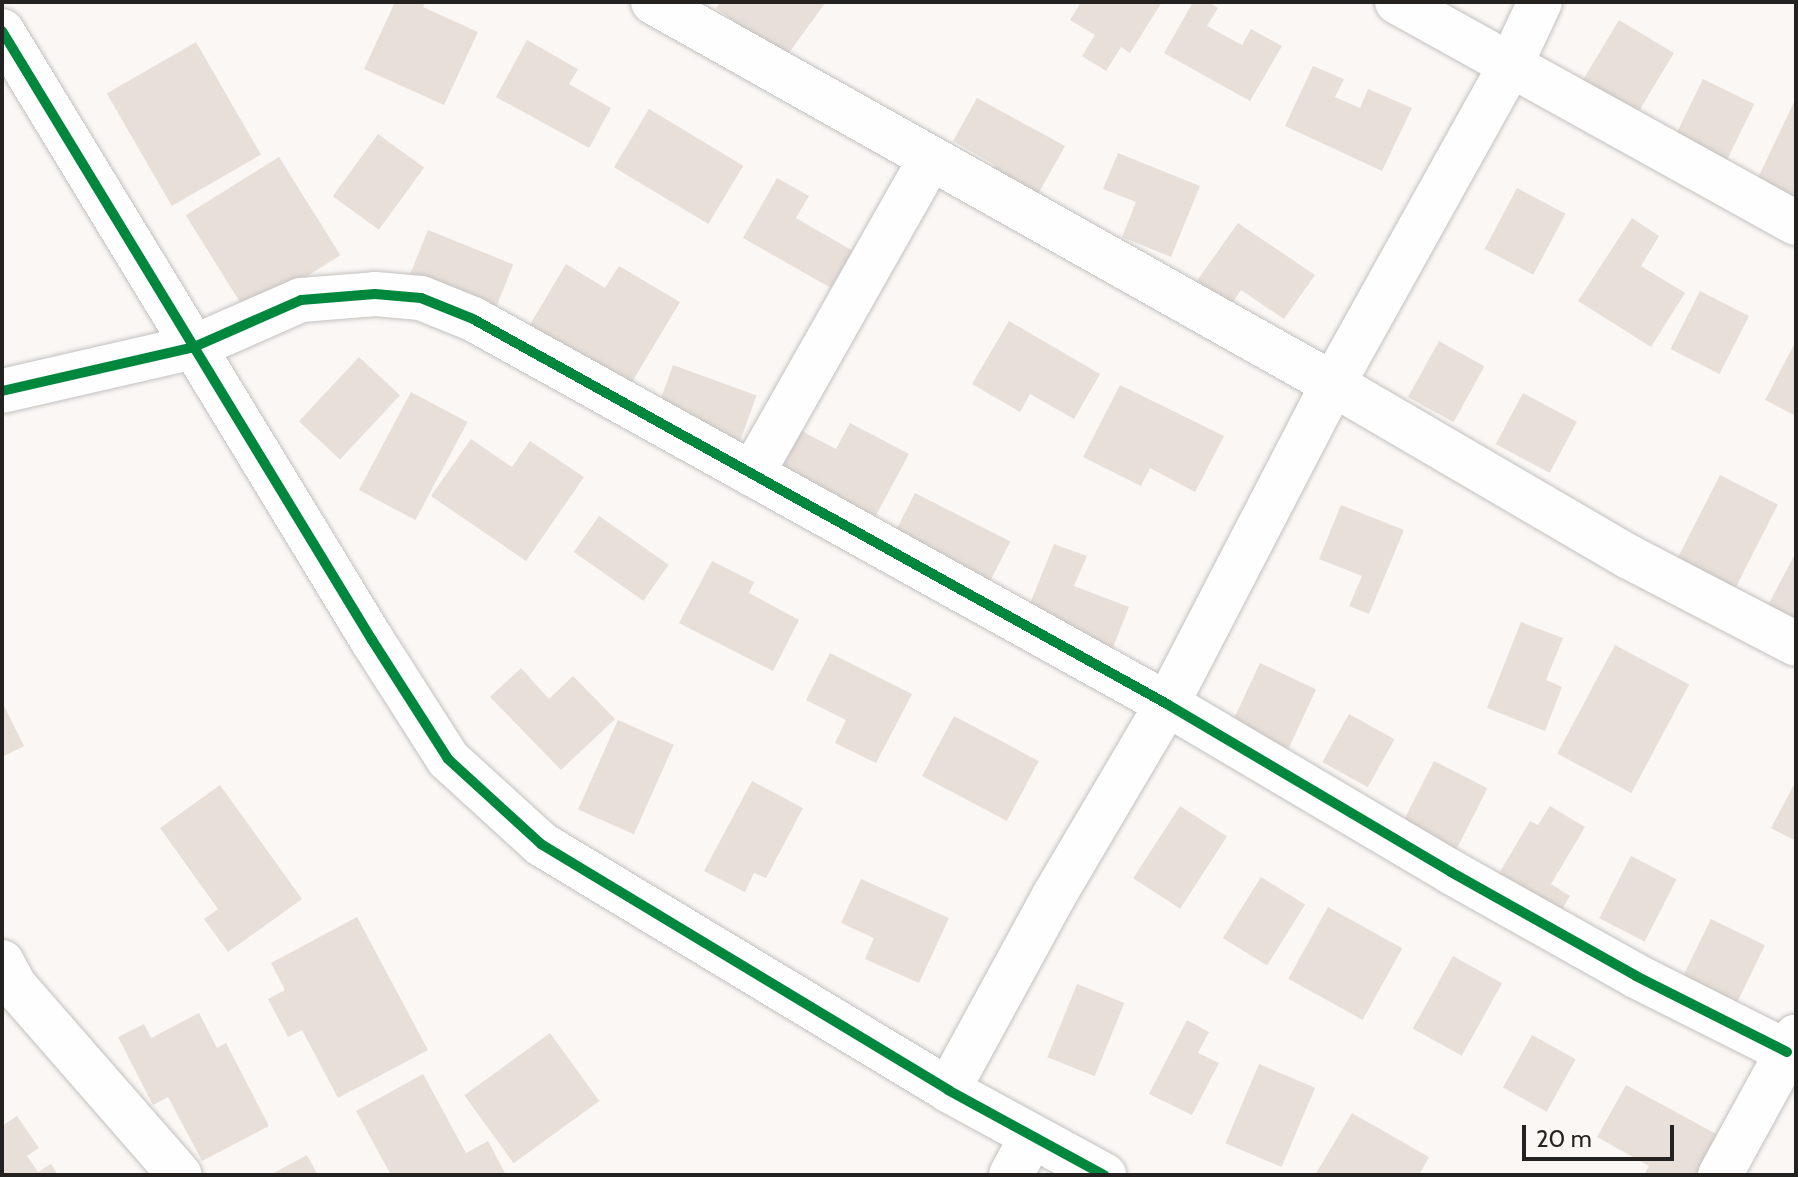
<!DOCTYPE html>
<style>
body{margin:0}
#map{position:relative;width:1798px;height:1177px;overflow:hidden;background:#faf7f5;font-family:Cabin,sans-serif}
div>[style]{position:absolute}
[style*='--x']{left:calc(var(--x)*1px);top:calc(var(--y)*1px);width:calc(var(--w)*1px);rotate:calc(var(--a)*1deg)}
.building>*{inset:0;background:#e8dfd8;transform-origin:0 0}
.roads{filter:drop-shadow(0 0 2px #c3c1c0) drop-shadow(0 0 2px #c3c1c0)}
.minor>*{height:44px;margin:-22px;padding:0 22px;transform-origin:22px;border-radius:22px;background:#fefefe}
.tertiary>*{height:44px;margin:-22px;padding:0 22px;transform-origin:22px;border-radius:22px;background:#fefefe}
.cycleway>*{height:10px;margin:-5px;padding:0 5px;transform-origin:5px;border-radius:5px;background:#00873e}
span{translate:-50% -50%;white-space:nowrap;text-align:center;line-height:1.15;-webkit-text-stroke:7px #fcf7f3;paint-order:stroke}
.frame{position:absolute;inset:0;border:4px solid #242221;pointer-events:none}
.scale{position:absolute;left:1522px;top:1125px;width:152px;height:36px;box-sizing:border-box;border:4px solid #242221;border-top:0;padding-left:10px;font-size:24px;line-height:28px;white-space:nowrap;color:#242221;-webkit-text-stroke:6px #fcf7f3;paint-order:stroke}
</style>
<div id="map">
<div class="building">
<i style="clip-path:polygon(395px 2px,425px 2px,423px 7px,478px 32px,444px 105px,364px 69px)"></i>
<i style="clip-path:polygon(721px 2px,826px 2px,785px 58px,716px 8px)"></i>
<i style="clip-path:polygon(1081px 2px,1162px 2px,1130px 53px,1121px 47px,1106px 71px,1082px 56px,1095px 35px,1070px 20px)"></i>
<i style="clip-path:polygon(1193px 2px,1208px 2px,1218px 8px,1207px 26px,1242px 45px,1251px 29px,1282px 46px,1250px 101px,1164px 53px)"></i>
<i style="left:1619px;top:20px;width:64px;height:76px;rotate:31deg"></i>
<i style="clip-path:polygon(527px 40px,578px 69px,569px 84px,611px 108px,589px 148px,496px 97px)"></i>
<i style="left:196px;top:42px;width:130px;height:103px;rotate:60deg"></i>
<i style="clip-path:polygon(1313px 66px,1344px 79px,1335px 97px,1360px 108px,1368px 89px,1412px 108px,1382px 171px,1285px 126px)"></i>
<i style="left:1703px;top:79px;width:57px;height:75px;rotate:26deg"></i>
<i style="clip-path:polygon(977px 98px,1065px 146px,1038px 194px,986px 182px,995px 165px,953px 141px)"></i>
<i style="clip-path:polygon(1796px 98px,1796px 204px,1755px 184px)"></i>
<i style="left:649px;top:109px;width:110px;height:68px;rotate:31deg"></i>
<i style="left:378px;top:134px;width:57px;height:77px;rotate:36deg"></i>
<i style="clip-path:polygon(1118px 153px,1200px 186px,1171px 257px,1122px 237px,1136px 202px,1103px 189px)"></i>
<i style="left:279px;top:157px;width:116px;height:110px;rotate:58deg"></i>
<i style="clip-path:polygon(777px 178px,809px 196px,796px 218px,853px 251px,831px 288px,743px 238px)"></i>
<i style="left:1517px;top:188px;width:55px;height:69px;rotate:28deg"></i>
<i style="clip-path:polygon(1632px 218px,1659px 236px,1641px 266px,1685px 293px,1651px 347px,1578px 301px)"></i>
<i style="clip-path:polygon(1238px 223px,1315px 275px,1284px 319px,1241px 290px,1226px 312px,1191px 289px)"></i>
<i style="left:428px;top:230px;width:92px;height:61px;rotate:22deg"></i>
<i style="clip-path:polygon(566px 264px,605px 288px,619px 266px,680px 302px,626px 392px,525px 333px)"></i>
<i style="left:1700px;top:291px;width:55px;height:65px;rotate:27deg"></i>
<i style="clip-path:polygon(1009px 321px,1100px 374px,1074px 419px,1030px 394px,1020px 412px,972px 384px)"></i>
<i style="left:1439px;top:341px;width:52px;height:64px;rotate:29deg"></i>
<i style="clip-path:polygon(1796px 341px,1796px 416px,1765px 400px)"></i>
<i style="left:359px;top:357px;width:56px;height:88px;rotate:43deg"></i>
<i style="left:673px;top:365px;width:89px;height:51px;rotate:20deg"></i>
<i style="clip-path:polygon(1120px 385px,1224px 436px,1195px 492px,1150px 468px,1141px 486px,1083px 457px)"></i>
<i style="left:411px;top:392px;width:64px;height:111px;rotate:28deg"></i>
<i style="left:1523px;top:393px;width:61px;height:58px;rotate:28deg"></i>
<i style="clip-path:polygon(850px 423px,909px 454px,868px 530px,769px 478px,796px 428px,836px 449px)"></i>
<i style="clip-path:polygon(471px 439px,512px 467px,530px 441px,584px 477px,526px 561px,431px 496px)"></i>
<i style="left:1720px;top:475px;width:65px;height:105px;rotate:27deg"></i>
<i style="left:915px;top:493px;width:107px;height:53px;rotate:27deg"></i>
<i style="clip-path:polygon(1341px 505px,1404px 530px,1369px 614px,1349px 606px,1362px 576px,1319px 559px)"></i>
<i style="left:599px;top:516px;width:85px;height:44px;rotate:35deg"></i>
<i style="clip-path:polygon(1054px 544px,1087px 556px,1074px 586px,1129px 607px,1110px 655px,1023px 621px)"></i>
<i style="clip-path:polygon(1796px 552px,1796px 627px,1765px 611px)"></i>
<i style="clip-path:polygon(712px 561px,754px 582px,749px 593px,799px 620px,773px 671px,679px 623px)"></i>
<i style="clip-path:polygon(1521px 622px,1563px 638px,1546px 680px,1562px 687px,1545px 731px,1487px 708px)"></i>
<i style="left:1615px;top:645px;width:84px;height:123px;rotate:28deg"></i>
<i style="clip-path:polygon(830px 653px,912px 694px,876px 763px,835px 743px,846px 720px,806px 700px)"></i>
<i style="left:1260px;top:663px;width:62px;height:66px;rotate:25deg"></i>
<i style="clip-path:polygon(521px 668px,549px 699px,573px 676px,615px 719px,561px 770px,490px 697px)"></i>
<i style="clip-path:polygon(2px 702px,24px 746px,2px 757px)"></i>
<i style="left:1349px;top:714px;width:52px;height:55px;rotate:29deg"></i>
<i style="left:954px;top:716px;width:96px;height:68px;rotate:28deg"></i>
<i style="left:618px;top:720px;width:61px;height:98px;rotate:24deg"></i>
<i style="left:1434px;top:761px;width:60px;height:82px;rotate:27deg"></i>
<i style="clip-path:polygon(752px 781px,803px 808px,766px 878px,754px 873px,745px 892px,704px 871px)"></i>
<i style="clip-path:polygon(1796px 781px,1796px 841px,1771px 828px)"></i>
<i style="clip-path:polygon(220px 785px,302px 899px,228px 952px,204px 919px,218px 909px,160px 828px)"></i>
<i style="left:1180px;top:806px;width:56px;height:86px;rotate:33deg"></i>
<i style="clip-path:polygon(1550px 806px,1585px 827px,1551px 884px,1570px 896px,1552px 926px,1490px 889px,1530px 821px,1538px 825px)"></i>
<i style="left:1631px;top:856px;width:51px;height:70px;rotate:27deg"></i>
<i style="left:1261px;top:877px;width:52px;height:72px;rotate:32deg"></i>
<i style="clip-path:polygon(861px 879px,949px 918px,919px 983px,865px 959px,874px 938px,841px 923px)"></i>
<i style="left:1328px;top:907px;width:85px;height:82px;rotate:29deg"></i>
<i style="clip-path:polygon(357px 917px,428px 1050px,338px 1098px,302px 1030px,288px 1037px,268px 999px,285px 990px,271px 963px)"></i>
<i style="left:1711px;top:919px;width:60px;height:63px;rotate:26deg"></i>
<i style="left:1453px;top:956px;width:56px;height:83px;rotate:29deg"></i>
<i style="left:1077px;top:984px;width:51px;height:79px;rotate:22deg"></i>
<i style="clip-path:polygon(199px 1013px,217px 1048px,226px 1043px,269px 1126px,202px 1161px,168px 1097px,153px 1105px,118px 1037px,144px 1024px,151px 1038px)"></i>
<i style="clip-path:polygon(1187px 1020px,1209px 1032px,1198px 1053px,1219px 1063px,1192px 1115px,1149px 1094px)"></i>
<i style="left:550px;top:1033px;width:84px;height:106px;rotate:54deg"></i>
<i style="left:1532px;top:1035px;width:50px;height:60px;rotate:29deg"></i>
<i style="left:1259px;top:1064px;width:61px;height:86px;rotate:23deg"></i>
<i style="clip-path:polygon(423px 1074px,466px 1153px,488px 1141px,506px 1175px,391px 1175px,356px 1111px)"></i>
<i style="clip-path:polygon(1626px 1085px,1718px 1135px,1697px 1175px,1644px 1175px,1649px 1166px,1597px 1137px)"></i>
<i style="clip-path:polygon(1352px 1113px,1429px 1157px,1419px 1175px,1315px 1175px)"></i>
<i style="clip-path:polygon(17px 1116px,39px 1148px,27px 1156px,38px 1172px,51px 1164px,58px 1175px,2px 1175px,2px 1126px)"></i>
<i style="clip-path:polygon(307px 1155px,318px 1175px,270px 1175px)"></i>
</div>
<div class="roads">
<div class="minor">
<i style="--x:653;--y:2;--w:780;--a:29.33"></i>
<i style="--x:1333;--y:384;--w:343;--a:30.3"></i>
<i style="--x:1629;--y:557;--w:188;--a:27.5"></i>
<i style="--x:1397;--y:2;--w:456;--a:29"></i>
<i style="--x:2;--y:391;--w:197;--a:-12.9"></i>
<i style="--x:194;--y:347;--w:117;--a:-23.7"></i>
<i style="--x:301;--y:300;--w:74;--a:-4.6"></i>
<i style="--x:375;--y:294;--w:46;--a:5"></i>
<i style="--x:421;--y:298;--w:56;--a:22"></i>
<i style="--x:473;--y:319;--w:794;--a:29.02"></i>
<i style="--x:1167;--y:704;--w:330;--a:30.6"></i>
<i style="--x:1451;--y:872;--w:212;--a:29.3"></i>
<i style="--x:1636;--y:976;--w:169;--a:26.7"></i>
<i style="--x:752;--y:474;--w:362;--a:-60.5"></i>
<i style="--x:2;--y:962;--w:26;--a:62"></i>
<i style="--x:14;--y:985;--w:252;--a:48.9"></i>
<i style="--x:948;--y:1090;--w:223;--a:-61.4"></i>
<i style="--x:1055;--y:894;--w:221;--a:-59.5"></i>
<i style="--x:1167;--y:704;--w:360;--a:-62.6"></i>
<i style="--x:1333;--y:384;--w:366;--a:-60.9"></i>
<i style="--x:1511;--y:64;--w:68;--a:-64.9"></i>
<i style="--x:1011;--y:1175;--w:44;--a:-61.7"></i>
<i style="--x:1720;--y:1175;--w:158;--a:-61.3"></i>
</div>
<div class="tertiary">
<i style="--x:2;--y:31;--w:713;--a:58.72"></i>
<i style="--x:372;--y:640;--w:141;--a:57.4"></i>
<i style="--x:448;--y:759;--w:126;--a:42.4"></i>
<i style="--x:541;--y:844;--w:476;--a:31.1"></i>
<i style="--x:948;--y:1090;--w:178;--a:28.6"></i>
</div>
</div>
<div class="cycleway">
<i style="--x:2;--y:31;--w:713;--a:58.72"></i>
<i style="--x:372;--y:640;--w:141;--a:57.4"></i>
<i style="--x:448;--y:759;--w:126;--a:42.4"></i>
<i style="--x:541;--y:844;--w:476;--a:31.1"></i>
<i style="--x:948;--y:1090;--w:178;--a:28.6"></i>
<i style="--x:2;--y:391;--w:197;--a:-12.9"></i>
<i style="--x:194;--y:347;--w:117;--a:-23.7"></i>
<i style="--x:301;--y:300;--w:74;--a:-4.6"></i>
<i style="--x:375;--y:294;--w:46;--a:5"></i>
<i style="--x:421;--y:298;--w:56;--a:22"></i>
<i style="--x:473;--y:319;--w:794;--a:29.02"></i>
<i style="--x:1167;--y:704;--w:330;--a:30.6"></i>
<i style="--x:1451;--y:872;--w:212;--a:29.3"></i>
<i style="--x:1636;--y:976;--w:169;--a:26.7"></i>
</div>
<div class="frame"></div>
<div class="scale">20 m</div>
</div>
